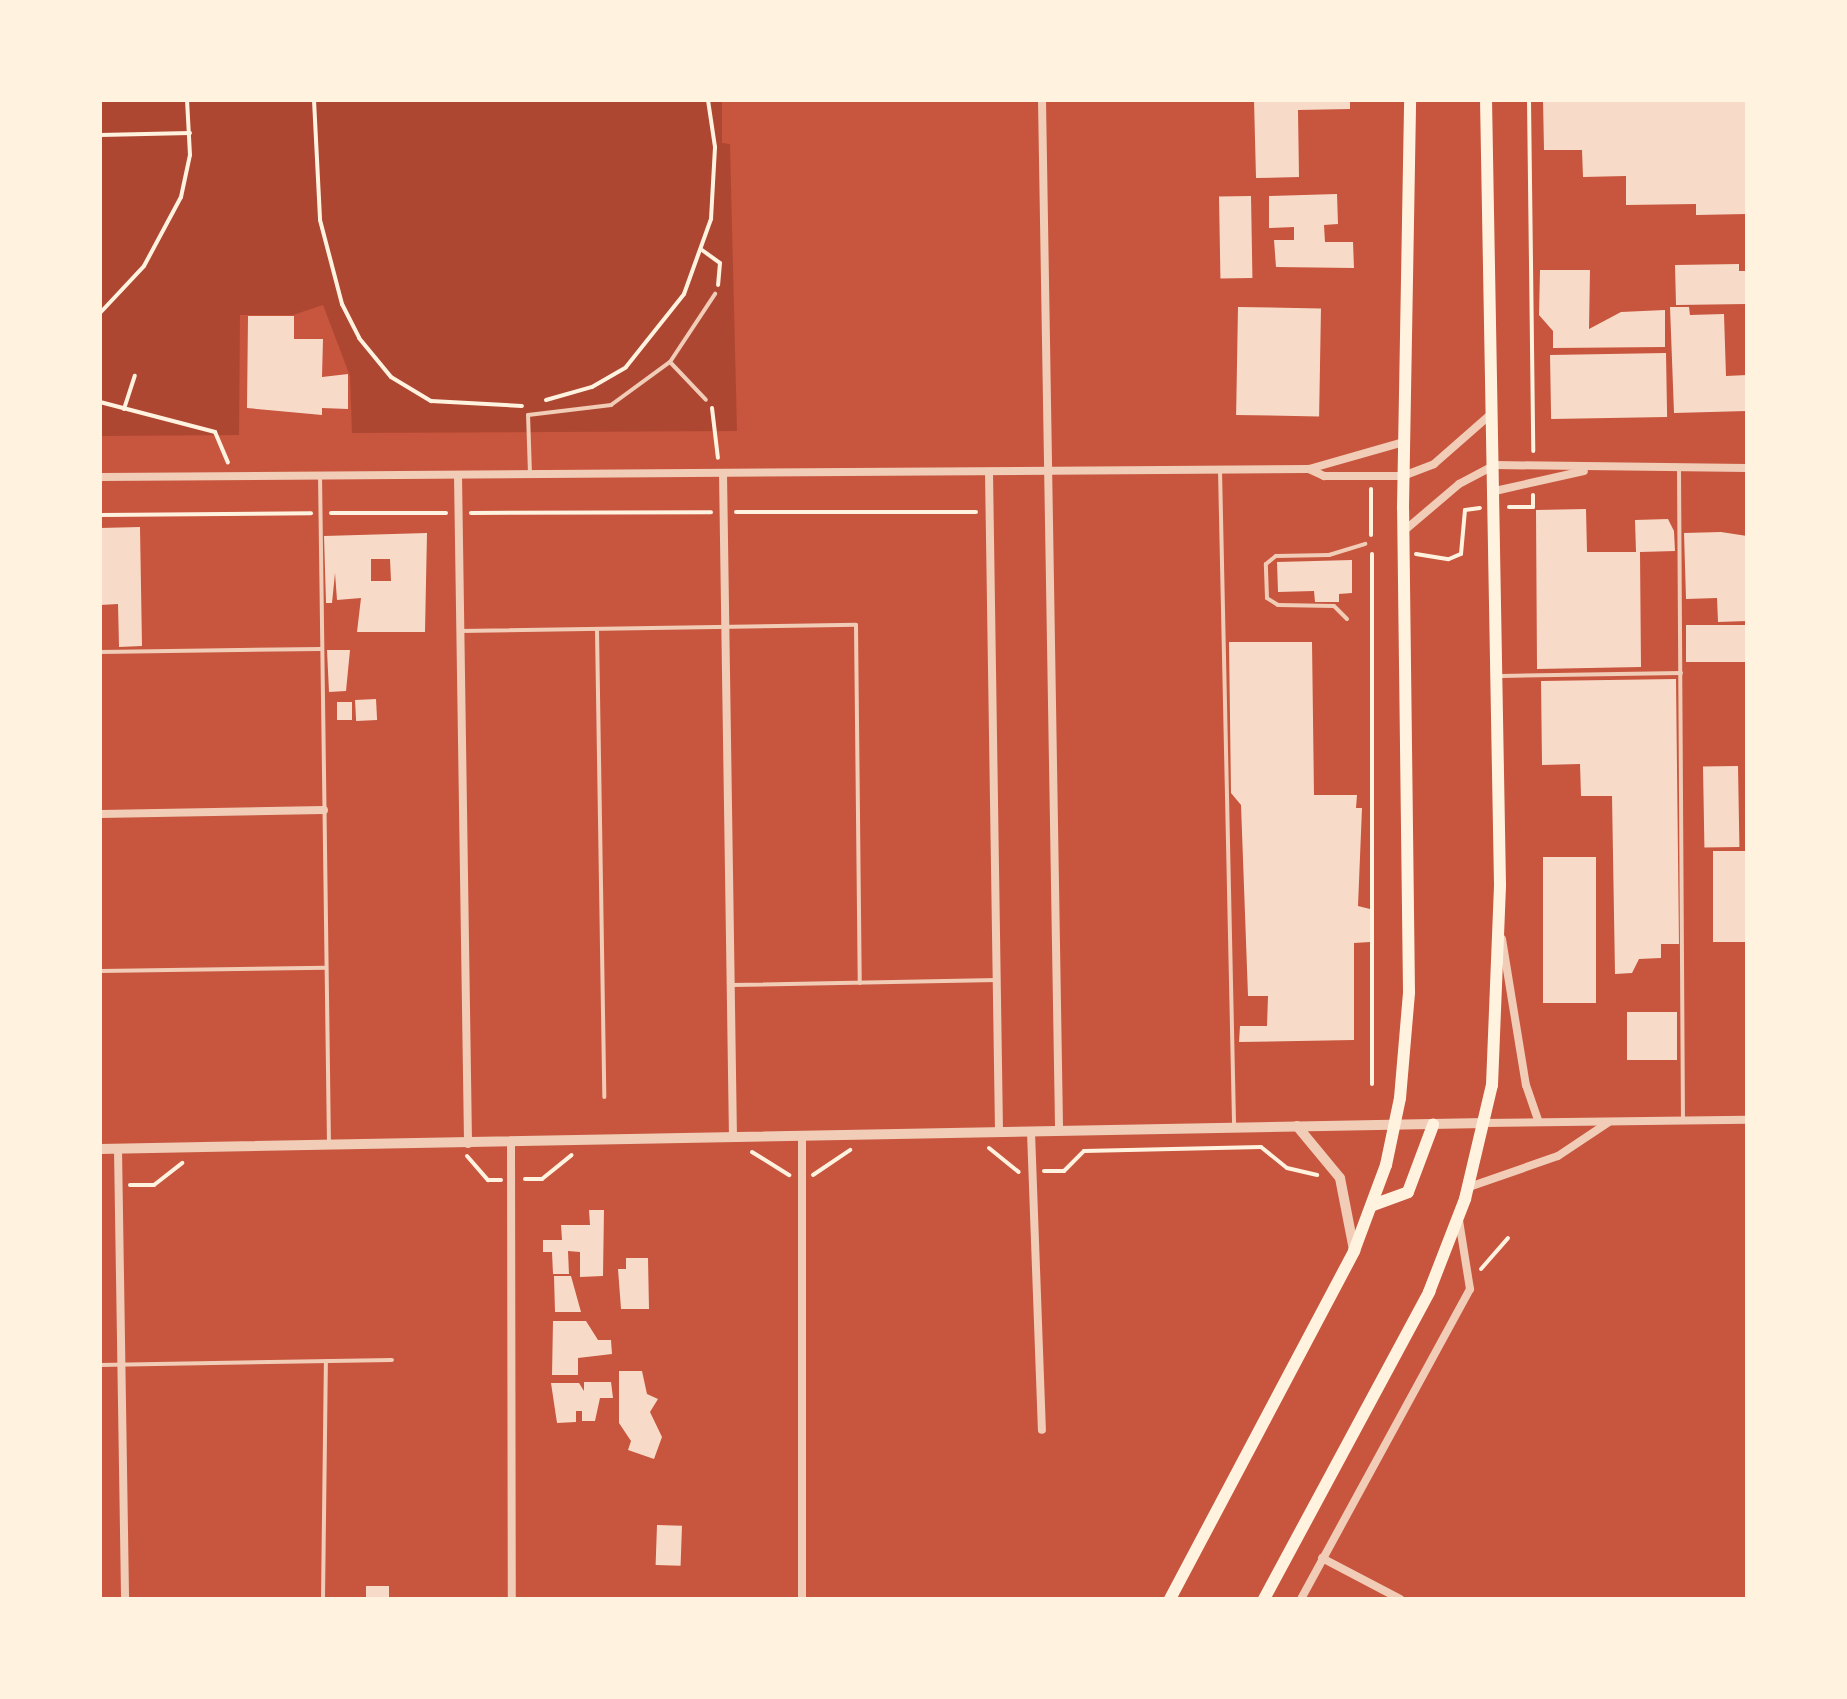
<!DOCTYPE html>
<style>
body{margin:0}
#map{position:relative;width:1847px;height:1699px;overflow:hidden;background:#c8553d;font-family:Arial,sans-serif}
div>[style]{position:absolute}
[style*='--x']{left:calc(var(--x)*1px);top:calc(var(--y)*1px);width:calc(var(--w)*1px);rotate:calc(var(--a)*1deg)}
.green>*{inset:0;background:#ae4732}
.building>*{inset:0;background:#f7dbc8;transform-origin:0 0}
.path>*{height:4px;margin:-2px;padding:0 2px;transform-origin:2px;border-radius:2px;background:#fff3e0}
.service>*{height:4px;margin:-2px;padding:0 2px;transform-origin:2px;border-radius:2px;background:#f1ccb7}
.minor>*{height:8px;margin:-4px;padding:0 4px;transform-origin:4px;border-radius:4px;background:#f1ccb7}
.tertiary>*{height:10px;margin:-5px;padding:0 5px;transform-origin:5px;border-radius:5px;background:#f1ccb7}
.trunk>*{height:12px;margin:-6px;padding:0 6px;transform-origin:6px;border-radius:6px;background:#fff3e0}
span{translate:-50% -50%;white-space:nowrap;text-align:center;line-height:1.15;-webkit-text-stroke:8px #fff3e0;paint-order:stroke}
.frame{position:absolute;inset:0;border:102px solid #fff3e0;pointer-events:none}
</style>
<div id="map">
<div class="green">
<i style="clip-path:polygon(100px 100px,722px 100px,722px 143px,730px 144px,737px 431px,352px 433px,350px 376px,323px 305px,293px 315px,240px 315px,239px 435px,100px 436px)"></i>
</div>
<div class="building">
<i style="clip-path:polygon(1254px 100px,1350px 100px,1350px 109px,1298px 110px,1299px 177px,1256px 178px)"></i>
<i style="clip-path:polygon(1543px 100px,1747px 100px,1747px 214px,1696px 215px,1696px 204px,1626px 205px,1626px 176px,1583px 177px,1582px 150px,1544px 150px)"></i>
<i style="clip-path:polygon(1337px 194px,1338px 224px,1324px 225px,1325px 242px,1353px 242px,1354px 268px,1276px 267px,1274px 240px,1294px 240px,1294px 227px,1269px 228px,1269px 196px)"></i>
<i style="left:1251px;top:196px;width:82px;height:32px;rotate:89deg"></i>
<i style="clip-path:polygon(1739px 264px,1739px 271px,1747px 271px,1747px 304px,1676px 305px,1675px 265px)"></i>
<i style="clip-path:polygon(1540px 270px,1590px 270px,1589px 329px,1621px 312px,1665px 310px,1665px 347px,1553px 348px,1553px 331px,1539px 315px)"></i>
<i style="left:1238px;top:307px;width:83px;height:108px;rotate:1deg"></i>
<i style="clip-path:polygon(1670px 307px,1689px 307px,1690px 315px,1724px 314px,1726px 376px,1747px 375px,1747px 411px,1674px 413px)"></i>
<i style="clip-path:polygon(248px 316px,294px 316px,294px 339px,323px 339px,322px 377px,348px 374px,348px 409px,322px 408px,322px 415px,247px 408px)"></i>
<i style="left:1666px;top:353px;width:64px;height:116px;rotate:89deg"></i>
<i style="clip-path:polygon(1586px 509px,1587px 552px,1636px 552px,1635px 520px,1668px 519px,1674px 531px,1675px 551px,1640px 552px,1641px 667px,1537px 669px,1536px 510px)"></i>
<i style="clip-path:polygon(140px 527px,142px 646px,119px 647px,118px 604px,100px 605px,100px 528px)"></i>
<i style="clip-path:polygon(1721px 532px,1747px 536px,1747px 621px,1718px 622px,1717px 598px,1686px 599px,1684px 533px)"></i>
<i style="clip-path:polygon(evenodd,427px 533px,425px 632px,357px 632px,361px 598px,337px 600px,335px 573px,332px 603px,326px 603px,324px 536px,427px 533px,371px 559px,390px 559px,391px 581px,371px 581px,371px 559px)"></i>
<i style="clip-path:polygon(1352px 560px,1352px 593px,1339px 594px,1339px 602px,1315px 602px,1314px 591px,1278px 592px,1277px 562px)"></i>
<i style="left:1747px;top:625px;width:37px;height:61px;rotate:90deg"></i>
<i style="clip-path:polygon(1229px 642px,1312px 642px,1314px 795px,1357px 795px,1356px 808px,1362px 808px,1358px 906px,1370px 909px,1370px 942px,1354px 943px,1354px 1040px,1239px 1042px,1240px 1026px,1267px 1026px,1268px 996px,1248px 996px,1241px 805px,1231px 793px)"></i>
<i style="clip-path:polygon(327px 650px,350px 650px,346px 691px,329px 692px)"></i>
<i style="clip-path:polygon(1676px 679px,1679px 944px,1661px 944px,1661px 958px,1639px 959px,1632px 973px,1615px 974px,1612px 796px,1581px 796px,1580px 764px,1542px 765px,1541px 681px)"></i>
<i style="left:376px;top:699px;width:21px;height:21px;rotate:87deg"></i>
<i style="left:337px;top:702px;width:15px;height:18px"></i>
<i style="left:1738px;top:766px;width:81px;height:35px;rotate:89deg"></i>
<i style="left:1713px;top:851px;width:34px;height:91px"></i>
<i style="left:1596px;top:857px;width:146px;height:53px;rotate:90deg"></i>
<i style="left:1627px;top:1012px;width:50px;height:48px"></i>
<i style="clip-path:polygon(589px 1210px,604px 1210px,603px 1276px,580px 1277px,580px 1252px,568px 1251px,569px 1274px,553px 1274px,552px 1252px,543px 1252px,543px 1240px,562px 1240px,561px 1225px,590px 1225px)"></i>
<i style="clip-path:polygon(626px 1258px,648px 1258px,649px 1309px,621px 1309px,618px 1269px,626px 1269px)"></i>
<i style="clip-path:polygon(554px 1276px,571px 1276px,581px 1312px,555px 1312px)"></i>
<i style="clip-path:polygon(553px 1321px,586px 1321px,598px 1340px,611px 1340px,612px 1354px,578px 1358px,578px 1375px,552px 1375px)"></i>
<i style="clip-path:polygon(619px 1371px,642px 1371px,647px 1394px,658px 1399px,650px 1412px,662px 1437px,654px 1459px,628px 1450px,631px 1441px,619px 1423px)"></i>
<i style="clip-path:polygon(584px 1382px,611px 1382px,613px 1398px,600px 1398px,595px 1421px,582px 1421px,582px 1411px,576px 1411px,576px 1422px,557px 1423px,551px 1383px,579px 1383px,584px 1391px)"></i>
<i style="left:657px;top:1525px;width:25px;height:40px;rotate:2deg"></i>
<i style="left:366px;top:1586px;width:23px;height:13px"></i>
</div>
<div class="path">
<i style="--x:314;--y:100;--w:120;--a:87.1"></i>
<i style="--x:320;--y:220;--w:87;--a:75.3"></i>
<i style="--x:342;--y:304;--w:38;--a:63"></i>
<i style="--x:359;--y:338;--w:50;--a:50.6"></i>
<i style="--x:391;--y:377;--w:47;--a:31"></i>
<i style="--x:431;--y:401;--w:91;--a:3.1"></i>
<i style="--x:1529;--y:100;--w:351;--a:89.3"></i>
<i style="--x:100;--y:135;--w:90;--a:-1.3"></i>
<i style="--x:702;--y:250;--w:22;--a:36"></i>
<i style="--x:720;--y:263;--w:22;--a:95"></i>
<i style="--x:100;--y:313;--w:64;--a:-46.9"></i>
<i style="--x:144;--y:266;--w:78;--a:-61.8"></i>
<i style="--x:181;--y:197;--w:43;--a:-77.9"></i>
<i style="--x:190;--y:155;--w:55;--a:-93.1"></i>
<i style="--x:546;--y:400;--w:48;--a:-15.8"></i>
<i style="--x:592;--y:387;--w:39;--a:-30"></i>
<i style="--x:626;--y:367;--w:93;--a:-51.5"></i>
<i style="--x:684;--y:294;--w:80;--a:-70.2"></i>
<i style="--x:711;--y:219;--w:72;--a:-86.8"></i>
<i style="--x:715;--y:147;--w:48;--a:-98.5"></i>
<i style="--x:100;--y:402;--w:119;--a:14.6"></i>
<i style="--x:215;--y:432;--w:33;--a:67"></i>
<i style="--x:712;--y:408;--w:50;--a:83.2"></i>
<i style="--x:124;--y:409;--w:35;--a:-72"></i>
<i style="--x:1371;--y:489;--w:46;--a:90"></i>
<i style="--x:1509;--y:507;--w:24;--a:0"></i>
<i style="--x:1533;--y:507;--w:12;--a:-90"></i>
<i style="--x:736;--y:512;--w:240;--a:0"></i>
<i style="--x:331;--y:513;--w:115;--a:0"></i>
<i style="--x:471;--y:513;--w:240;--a:-0.2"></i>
<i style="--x:100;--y:515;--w:211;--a:-0.5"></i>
<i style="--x:1372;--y:554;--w:530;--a:90"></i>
<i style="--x:1416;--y:554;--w:33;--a:9"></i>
<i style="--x:1449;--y:559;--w:13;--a:-23"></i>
<i style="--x:1461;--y:554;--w:44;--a:-84.8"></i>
<i style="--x:1465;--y:510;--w:15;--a:-8"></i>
<i style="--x:989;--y:1148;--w:38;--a:39"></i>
<i style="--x:752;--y:1152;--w:44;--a:31.9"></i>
<i style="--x:467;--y:1156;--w:32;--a:49"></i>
<i style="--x:488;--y:1180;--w:13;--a:0"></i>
<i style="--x:1044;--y:1171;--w:20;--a:0"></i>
<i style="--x:1064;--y:1171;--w:28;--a:-45"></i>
<i style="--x:1084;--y:1151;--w:177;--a:-1.3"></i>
<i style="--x:1261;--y:1147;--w:33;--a:39"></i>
<i style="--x:1287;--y:1168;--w:31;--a:13"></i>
<i style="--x:813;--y:1175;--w:45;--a:-34"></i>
<i style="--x:525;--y:1179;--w:17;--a:0"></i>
<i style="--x:542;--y:1179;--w:38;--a:-39"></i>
<i style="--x:130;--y:1185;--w:24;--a:0"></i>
<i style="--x:154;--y:1185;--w:36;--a:-38"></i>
<i style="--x:1481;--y:1269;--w:41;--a:-48.9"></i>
</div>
<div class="service">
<i style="--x:670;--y:362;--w:52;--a:46.5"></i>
<i style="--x:1679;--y:469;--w:652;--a:89.65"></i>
<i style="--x:1220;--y:470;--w:654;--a:88.77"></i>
<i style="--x:530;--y:474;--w:59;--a:-91.9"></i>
<i style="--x:528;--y:415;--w:84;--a:-6.9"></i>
<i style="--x:611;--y:405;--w:73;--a:-36.1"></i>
<i style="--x:670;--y:362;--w:82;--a:-56.5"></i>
<i style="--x:320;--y:475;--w:666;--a:89.23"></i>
<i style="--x:1347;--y:619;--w:18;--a:-135"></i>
<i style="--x:1334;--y:606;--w:56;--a:-179"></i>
<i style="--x:1278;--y:605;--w:13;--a:-148"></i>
<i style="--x:1267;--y:598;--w:34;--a:-92"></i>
<i style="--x:1266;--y:564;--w:13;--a:-39"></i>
<i style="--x:1276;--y:556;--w:53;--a:-1.1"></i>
<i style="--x:1329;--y:555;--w:38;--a:-17"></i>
<i style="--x:597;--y:630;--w:467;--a:89.1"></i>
<i style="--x:460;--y:631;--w:396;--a:-0.9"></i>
<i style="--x:856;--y:625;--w:358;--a:89.4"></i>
<i style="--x:100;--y:652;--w:221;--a:-0.8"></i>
<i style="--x:1502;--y:676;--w:179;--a:-1"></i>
<i style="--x:100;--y:971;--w:226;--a:-0.8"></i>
<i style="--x:732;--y:985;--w:265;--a:-1.1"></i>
<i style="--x:100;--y:1365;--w:292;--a:-1"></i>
<i style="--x:323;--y:1599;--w:238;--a:-89.3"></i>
</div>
<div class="minor">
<i style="--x:1042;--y:100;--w:1030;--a:89.05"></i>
<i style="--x:1309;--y:469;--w:17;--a:25"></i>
<i style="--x:1324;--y:476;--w:79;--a:0"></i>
<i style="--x:1403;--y:476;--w:33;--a:-21"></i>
<i style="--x:1434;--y:464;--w:77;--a:-41.3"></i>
<i style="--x:989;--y:472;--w:661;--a:89.13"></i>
<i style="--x:723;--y:473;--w:665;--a:89.14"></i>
<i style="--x:458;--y:475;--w:669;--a:89.14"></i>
<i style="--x:100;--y:477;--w:1209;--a:-0.38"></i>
<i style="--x:1309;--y:469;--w:99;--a:-15.9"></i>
<i style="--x:1495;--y:491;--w:91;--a:-12.7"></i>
<i style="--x:1405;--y:530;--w:71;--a:-40.4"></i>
<i style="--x:1459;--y:484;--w:41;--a:-27.8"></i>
<i style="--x:1495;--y:465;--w:252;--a:0.7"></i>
<i style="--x:100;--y:814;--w:224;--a:-1"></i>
<i style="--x:1502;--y:939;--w:148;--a:80.7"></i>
<i style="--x:1526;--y:1085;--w:39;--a:71"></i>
<i style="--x:1485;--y:1123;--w:262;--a:-0.7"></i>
<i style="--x:1031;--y:1132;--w:298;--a:87.9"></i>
<i style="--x:802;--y:1139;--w:460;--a:90"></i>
<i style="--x:511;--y:1143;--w:456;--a:89.9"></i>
<i style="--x:118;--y:1149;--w:450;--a:89.1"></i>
<i style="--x:1469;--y:1187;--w:94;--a:-19.2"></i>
<i style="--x:1558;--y:1156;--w:61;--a:-33.7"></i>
<i style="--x:1322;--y:1558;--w:88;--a:27.7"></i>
<i style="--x:1301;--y:1599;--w:353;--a:-61.4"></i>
<i style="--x:1470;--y:1289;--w:70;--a:-99.1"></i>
</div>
<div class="tertiary">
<i style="--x:1297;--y:1126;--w:67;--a:50.4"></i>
<i style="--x:1340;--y:1178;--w:73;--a:79"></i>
<i style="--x:100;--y:1149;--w:1385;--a:-1.08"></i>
</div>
<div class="trunk">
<i style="--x:1373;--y:1205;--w:37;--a:-20"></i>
<i style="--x:1408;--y:1192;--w:72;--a:-69.5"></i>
<i style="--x:1170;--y:1599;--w:394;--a:-62.1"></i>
<i style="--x:1354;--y:1251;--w:92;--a:-69.6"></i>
<i style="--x:1386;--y:1165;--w:68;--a:-78.2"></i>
<i style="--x:1400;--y:1098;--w:106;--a:-85.1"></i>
<i style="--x:1409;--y:992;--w:484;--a:-90.7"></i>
<i style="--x:1403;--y:508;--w:408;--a:-89"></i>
<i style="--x:1264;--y:1599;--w:349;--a:-61.7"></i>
<i style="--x:1429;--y:1292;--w:100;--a:-68.8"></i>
<i style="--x:1465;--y:1199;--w:117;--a:-76.7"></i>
<i style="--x:1492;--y:1085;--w:200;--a:-87.7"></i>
<i style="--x:1500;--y:885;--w:785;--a:-91.02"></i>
</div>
<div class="frame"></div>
</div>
